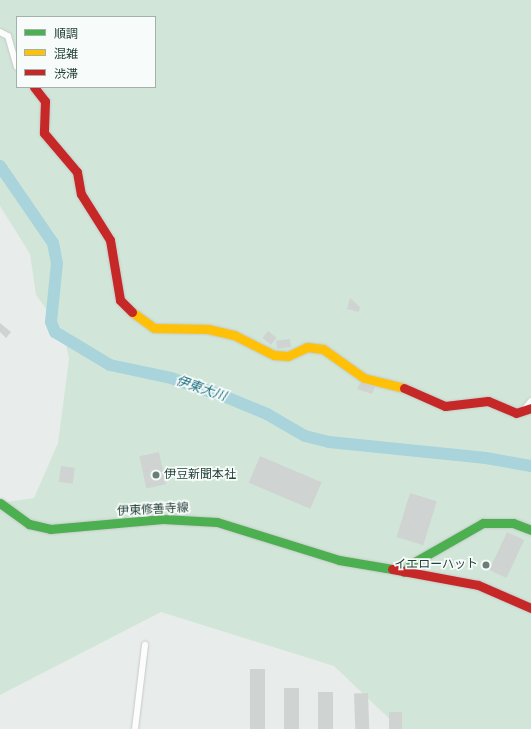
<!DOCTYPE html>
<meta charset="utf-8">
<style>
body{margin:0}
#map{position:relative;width:531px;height:729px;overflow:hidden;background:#e8edeb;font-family:"Fira Sans","Noto Sans JP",sans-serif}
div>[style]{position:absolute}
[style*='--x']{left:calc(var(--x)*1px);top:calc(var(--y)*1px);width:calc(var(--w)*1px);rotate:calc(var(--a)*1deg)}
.green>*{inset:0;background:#d1e6d8}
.river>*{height:12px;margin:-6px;padding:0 6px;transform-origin:6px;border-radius:6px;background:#a9d4db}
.building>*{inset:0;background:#cfd4d2;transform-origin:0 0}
.roads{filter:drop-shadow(0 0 1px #c5cac8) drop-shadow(0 0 1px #c5cac8)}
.street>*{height:6px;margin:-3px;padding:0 3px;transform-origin:3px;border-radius:3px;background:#fcfcfc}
.fast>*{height:9px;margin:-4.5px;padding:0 4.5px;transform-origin:4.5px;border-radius:4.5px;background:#4caf50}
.slow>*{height:9px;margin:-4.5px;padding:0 4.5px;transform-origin:4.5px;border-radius:4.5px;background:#ffc107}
.jam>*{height:9px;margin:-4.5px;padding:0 4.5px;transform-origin:4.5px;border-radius:4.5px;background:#c62828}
.dots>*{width:11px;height:11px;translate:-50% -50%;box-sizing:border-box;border:2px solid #f7fbf9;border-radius:50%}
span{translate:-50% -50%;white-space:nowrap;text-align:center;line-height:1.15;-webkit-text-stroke:3.5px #f7fbf9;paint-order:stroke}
.poi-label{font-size:12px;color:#24423a}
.left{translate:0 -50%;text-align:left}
.right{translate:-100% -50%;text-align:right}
.street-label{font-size:12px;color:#24423a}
.water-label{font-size:13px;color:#1c6f80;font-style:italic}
.legend{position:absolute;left:16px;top:16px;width:140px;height:72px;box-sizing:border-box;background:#f7fbf9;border:1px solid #a3b1ad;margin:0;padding:5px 7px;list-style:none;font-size:12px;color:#24423a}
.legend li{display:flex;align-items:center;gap:8px;height:20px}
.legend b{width:20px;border:1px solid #a3b1ad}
</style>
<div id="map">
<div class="green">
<i style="clip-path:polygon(evenodd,0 0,531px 0,531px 729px,400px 729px,334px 666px,161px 612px,0 695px,0 503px,34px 498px,58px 443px,69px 359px,64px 333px,36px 295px,30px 254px,0 206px,0 0,17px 17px,155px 17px,155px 87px,17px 87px,17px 17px)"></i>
</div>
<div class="river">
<i style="--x:0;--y:166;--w:93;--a:55.5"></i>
<i style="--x:53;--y:243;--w:20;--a:79"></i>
<i style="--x:57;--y:263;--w:59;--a:95.8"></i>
<i style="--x:51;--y:322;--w:11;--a:68"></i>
<i style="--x:55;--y:332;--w:64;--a:31"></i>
<i style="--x:110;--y:365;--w:62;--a:12"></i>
<i style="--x:171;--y:378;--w:58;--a:19.1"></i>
<i style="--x:226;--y:397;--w:44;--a:22.5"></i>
<i style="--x:267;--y:414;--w:44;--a:30.1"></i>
<i style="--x:305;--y:436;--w:25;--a:14"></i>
<i style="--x:329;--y:442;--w:158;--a:5.8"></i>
<i style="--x:486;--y:458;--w:46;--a:10.1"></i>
</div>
<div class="building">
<i style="clip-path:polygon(350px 298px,360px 307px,359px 312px,347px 309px)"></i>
<i style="clip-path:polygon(0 323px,11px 332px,6px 338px,0 332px)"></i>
<i style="left:268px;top:331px;width:11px;height:9px;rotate:38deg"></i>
<i style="left:290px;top:339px;width:8px;height:14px;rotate:83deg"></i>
<i style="clip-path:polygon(360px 383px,375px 387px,372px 394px,357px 389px)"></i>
<i style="left:159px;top:452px;width:33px;height:20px;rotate:78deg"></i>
<i style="left:260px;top:456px;width:67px;height:29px;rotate:23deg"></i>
<i style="left:61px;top:466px;width:14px;height:16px;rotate:8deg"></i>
<i style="left:410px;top:493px;width:28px;height:46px;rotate:17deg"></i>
<i style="left:507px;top:532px;width:19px;height:42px;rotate:25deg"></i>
<i style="left:250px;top:669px;width:15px;height:60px"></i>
<i style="left:284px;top:688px;width:15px;height:41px"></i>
<i style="left:318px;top:692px;width:15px;height:37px"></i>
<i style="left:368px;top:693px;width:36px;height:14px;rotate:88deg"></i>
<i style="left:389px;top:712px;width:13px;height:17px"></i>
</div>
<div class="roads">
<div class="street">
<i style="--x:0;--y:32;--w:9;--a:27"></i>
<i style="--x:8;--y:36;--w:32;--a:74"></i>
<i style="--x:523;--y:411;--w:13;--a:-51"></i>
<i style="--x:135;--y:729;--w:85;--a:-83.2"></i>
</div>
<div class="fast">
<i style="--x:0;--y:503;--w:36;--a:36"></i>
<i style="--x:29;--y:524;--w:22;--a:13"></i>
<i style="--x:50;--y:529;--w:113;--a:-5.1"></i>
<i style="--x:163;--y:519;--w:54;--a:3.2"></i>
<i style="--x:217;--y:522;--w:128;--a:17.3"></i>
<i style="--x:339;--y:560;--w:54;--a:9.6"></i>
<i style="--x:404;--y:572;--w:11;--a:-49"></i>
<i style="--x:411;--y:564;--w:83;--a:-29.7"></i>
<i style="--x:483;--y:523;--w:30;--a:0"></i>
<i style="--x:513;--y:523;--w:19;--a:21"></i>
</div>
<div class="slow">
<i style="--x:132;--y:312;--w:27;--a:36"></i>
<i style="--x:154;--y:328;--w:54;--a:1.1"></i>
<i style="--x:208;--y:329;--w:27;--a:13"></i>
<i style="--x:234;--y:335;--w:45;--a:26.6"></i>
<i style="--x:274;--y:355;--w:14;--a:4"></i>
<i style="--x:288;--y:356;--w:21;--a:-25"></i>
<i style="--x:307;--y:347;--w:16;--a:7"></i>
<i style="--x:323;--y:349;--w:50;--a:35.3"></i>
<i style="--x:364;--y:378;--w:41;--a:14"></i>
</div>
<div class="jam">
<i style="--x:34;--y:87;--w:18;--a:52"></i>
<i style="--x:45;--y:101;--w:32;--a:92"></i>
<i style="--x:44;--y:133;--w:51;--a:49.8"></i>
<i style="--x:77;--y:172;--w:22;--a:80"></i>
<i style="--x:81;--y:194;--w:54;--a:57.8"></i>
<i style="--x:110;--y:240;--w:61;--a:80.5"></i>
<i style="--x:120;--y:300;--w:17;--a:45"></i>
<i style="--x:404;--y:388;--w:45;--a:23.7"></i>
<i style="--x:445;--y:406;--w:43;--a:-6.6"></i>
<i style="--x:488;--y:401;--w:30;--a:23"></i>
<i style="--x:516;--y:413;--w:16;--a:-18"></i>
<i style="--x:392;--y:569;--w:87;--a:10.5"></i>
<i style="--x:478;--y:585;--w:58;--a:23.5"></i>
</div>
</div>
<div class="dots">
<i style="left:156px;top:475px;background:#697e78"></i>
<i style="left:486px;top:565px;background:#697e78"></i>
</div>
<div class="poi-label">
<span class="left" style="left:164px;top:475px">伊豆新聞本社</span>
<span class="right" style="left:478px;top:565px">イエローハット</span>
</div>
<div class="street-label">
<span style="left:153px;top:510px;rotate:-3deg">伊東修善寺線</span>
</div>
<div class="water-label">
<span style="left:201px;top:389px;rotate:19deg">伊東大川</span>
</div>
<ul class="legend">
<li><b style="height:5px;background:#4caf50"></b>順調</li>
<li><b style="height:5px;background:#ffc107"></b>混雑</li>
<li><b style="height:5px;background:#c62828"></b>渋滞</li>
</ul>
</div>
